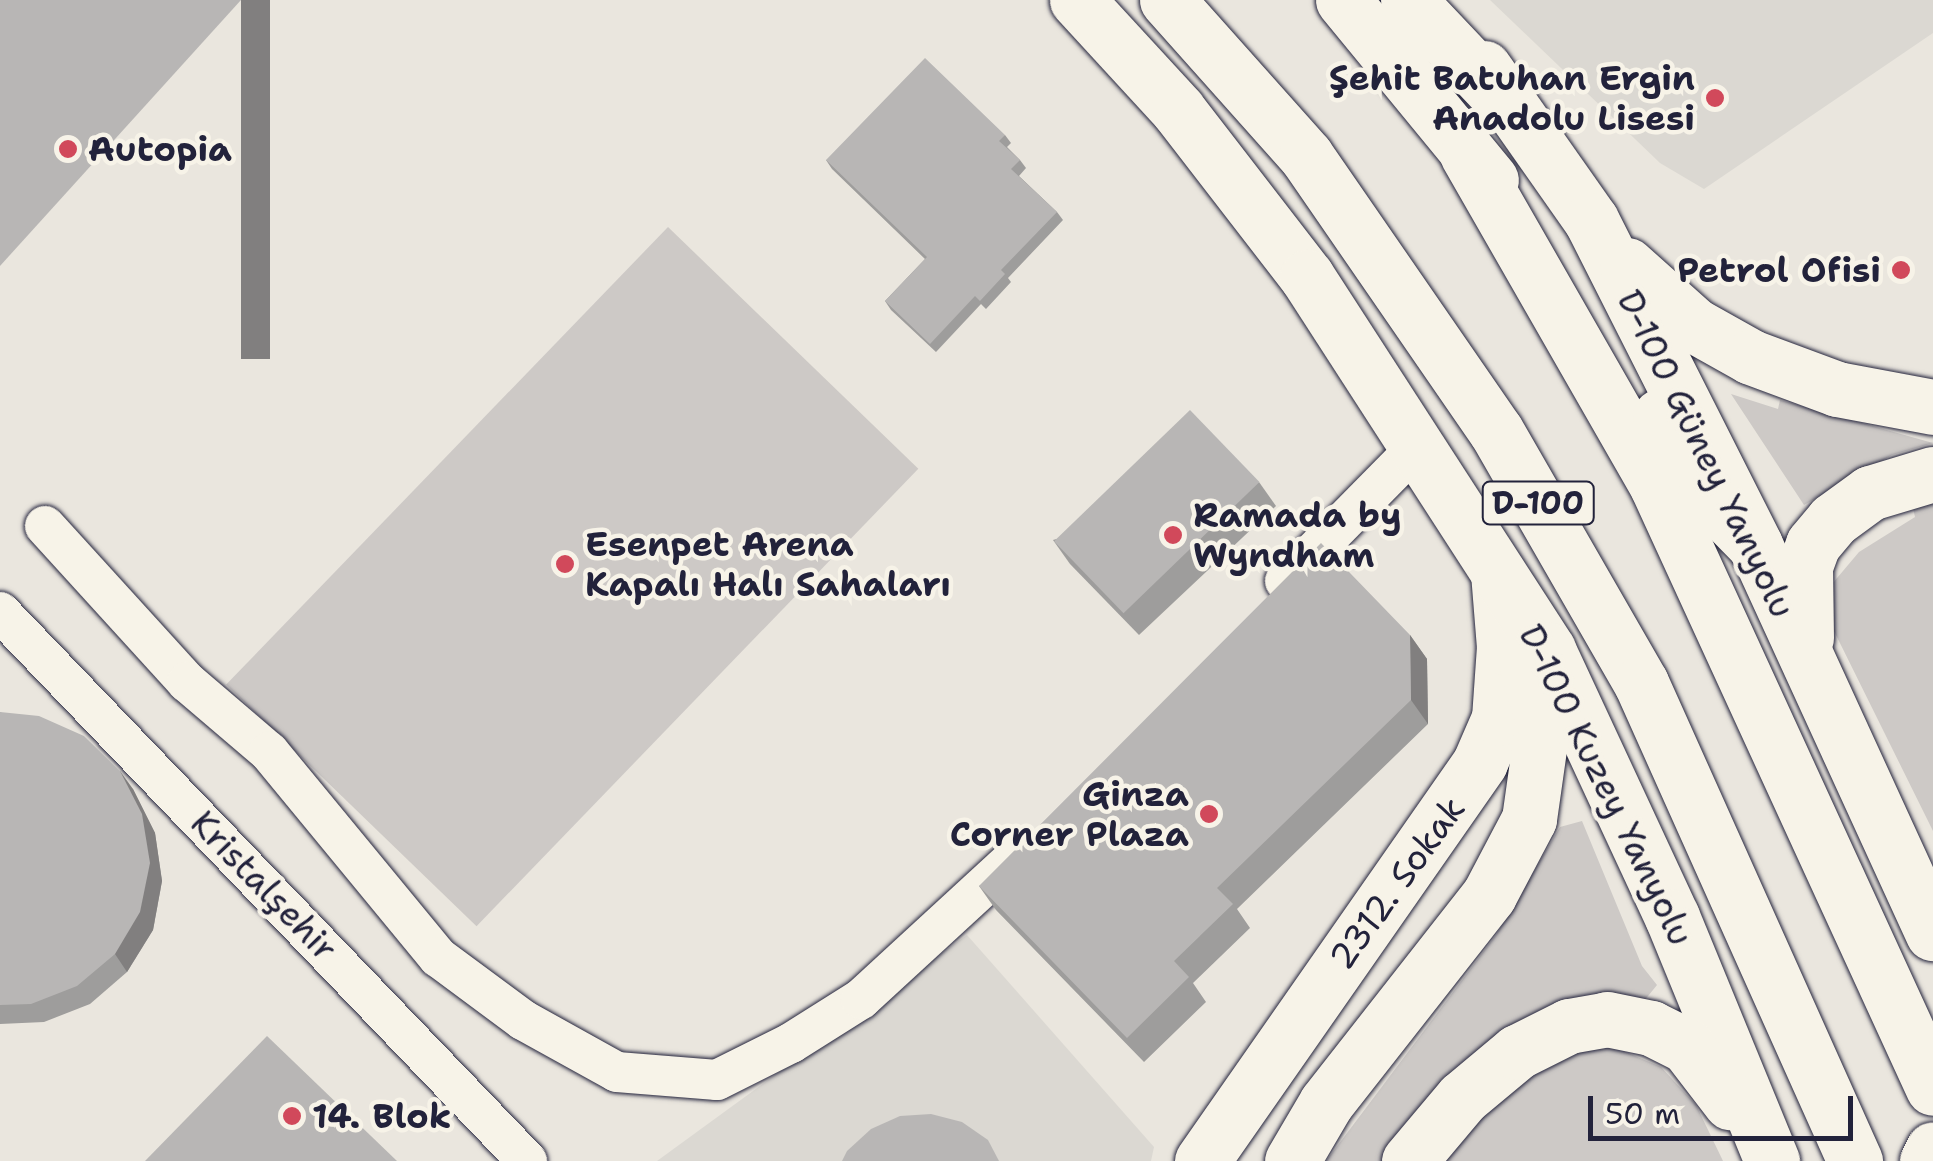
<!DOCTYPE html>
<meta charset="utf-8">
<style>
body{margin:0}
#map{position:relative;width:1933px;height:1161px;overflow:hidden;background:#eae6de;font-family:"Shantell Sans",sans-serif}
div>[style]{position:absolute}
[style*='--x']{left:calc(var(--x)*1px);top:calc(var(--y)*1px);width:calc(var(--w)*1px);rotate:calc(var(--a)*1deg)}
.built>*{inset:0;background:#dbd8d2}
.green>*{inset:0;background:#cdc9c6;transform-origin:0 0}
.roads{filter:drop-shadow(0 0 2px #22223b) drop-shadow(0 0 2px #22223b)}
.street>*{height:40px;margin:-20px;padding:0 20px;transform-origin:20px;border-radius:20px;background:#f7f3e8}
.secondary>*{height:55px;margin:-27.5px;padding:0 27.5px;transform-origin:27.5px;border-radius:27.5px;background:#f7f3e8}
.primary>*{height:55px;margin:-27.5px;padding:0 27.5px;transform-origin:27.5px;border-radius:27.5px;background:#f7f3e8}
.highway>*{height:55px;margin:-27.5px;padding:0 27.5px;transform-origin:27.5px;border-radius:27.5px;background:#f7f3e8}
.wall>*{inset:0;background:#9e9d9c}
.shaded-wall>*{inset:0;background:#817f7f;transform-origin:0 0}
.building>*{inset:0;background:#b8b6b5;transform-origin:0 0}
.dots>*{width:28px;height:28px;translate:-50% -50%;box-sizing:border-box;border:5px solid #f7f3e8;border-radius:50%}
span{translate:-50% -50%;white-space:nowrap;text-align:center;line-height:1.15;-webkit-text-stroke:9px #f7f3e8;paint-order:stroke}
.shield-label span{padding:2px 8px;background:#f7f3e8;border:2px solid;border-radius:8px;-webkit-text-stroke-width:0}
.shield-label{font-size:32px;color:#22223b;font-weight:700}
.poi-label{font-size:35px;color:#22223b;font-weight:700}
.right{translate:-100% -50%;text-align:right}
.left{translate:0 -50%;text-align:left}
.street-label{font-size:35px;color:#22223b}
.scale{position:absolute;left:1588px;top:1096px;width:265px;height:45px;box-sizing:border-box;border:5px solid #22223b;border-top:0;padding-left:12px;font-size:30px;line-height:35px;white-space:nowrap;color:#22223b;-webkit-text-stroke:8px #f7f3e8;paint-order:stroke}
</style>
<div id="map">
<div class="built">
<i style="clip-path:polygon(1490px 0,1933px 0,1933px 33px,1704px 189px,1660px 163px)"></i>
<i style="clip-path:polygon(967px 935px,1154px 1147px,1151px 1161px,657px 1161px)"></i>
</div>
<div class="green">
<i style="left:668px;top:227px;width:348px;height:636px;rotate:44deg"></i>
<i style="clip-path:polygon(1731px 394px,1778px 409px,1780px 400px,1933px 443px,1892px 455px,1804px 505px)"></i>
<i style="clip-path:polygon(1933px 500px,1933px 831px,1832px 627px,1832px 584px,1859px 552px,1915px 517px,1912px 504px)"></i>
<i style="clip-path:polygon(1582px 821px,1642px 966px,1657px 985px,1644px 1001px,1388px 1161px,1326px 1161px,1496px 935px,1560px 827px)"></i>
<i style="clip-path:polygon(1614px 1047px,1661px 1067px,1696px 1105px,1723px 1161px,1439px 1161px,1517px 1082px,1572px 1052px)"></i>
</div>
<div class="roads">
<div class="street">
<i style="--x:45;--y:526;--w:211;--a:47.7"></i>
<i style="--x:187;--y:682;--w:108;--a:40.5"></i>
<i style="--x:269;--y:752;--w:266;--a:50.5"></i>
<i style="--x:438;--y:957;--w:106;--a:36.5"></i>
<i style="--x:523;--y:1020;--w:107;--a:29"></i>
<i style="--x:617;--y:1072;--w:100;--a:4.6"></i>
<i style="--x:717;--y:1080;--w:83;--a:-26.6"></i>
<i style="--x:791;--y:1043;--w:83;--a:-32.2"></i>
<i style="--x:861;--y:999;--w:217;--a:-42.6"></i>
<i style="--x:1285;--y:581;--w:191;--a:-45.4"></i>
<i style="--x:0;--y:612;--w:761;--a:46.17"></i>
</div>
<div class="secondary">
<i style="--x:1202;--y:1161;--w:486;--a:-55.1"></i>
<i style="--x:1480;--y:762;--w:48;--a:-66.6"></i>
<i style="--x:1499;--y:718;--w:71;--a:-86"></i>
<i style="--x:1504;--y:647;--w:74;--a:-94.6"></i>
</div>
<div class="primary">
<i style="--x:1077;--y:0;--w:149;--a:47.4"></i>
<i style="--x:1178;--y:110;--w:211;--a:52.3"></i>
<i style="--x:1307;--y:277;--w:444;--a:57.1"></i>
<i style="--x:1548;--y:650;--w:294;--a:65.1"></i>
<i style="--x:1672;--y:917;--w:264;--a:67.7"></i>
<i style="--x:1484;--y:68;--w:186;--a:54.9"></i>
<i style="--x:1591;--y:220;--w:364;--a:63.2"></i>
<i style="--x:1755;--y:545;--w:427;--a:65.4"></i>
<i style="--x:1627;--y:265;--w:90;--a:41.8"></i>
<i style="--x:1694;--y:325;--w:65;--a:29.3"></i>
<i style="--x:1751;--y:357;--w:92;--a:20.4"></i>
<i style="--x:1837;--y:389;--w:98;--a:10.6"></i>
<i style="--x:1806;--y:638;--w:72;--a:-90.8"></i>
<i style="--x:1805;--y:566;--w:23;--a:-70"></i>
<i style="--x:1813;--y:544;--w:31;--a:-50"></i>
<i style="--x:1833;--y:520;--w:46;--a:-36.1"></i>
<i style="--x:1870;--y:493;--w:66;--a:-16.8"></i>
<i style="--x:1292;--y:1161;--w:67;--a:-59.6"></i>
<i style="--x:1326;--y:1103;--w:264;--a:-51.9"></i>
<i style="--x:1489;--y:895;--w:86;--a:-62.2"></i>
<i style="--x:1529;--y:819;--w:99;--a:-81.9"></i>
<i style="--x:1543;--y:721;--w:67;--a:-106.5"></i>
<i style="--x:1409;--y:1161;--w:82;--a:-49.9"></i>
<i style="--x:1462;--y:1098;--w:72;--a:-39.9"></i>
<i style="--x:1517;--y:1052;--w:58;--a:-26.6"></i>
<i style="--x:1569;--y:1026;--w:39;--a:-10"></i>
<i style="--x:1607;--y:1019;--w:45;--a:11.6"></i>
<i style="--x:1651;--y:1028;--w:40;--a:26.6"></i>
<i style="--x:1687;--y:1046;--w:71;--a:52.5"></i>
<i style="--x:1927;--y:1161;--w:13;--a:-63"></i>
</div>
<div class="highway">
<i style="--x:1167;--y:0;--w:209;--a:48.3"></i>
<i style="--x:1306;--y:156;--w:334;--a:55.4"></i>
<i style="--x:1496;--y:431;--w:291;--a:60.1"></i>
<i style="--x:1641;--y:683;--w:524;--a:65.88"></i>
<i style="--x:1343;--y:0;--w:233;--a:50.6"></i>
<i style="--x:1408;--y:0;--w:150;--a:46.6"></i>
<i style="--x:1467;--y:154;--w:383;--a:60.2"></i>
<i style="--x:1657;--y:486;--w:662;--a:65.37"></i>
<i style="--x:1660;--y:416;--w:90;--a:60"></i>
<i style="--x:1705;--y:494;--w:71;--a:45.6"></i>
</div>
</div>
<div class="wall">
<i style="clip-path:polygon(1005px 135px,1011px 143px,1007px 147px,1020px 160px,1026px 168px,1019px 176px,1057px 212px,1063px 220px,1008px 278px,1011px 282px,986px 309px,981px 304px,936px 352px,891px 310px,885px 301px,925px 259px,832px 169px,826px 160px)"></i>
<i style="clip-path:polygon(1259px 482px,1276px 506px,1139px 635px,1070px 564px,1053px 540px)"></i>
<i style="clip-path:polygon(1410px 635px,1427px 659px,1428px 724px,1237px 909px,1250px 928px,1193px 983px,1206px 1002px,1144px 1062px,996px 910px,979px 886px)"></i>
<i style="clip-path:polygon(0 712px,133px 789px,155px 833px,162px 881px,153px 930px,127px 972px,90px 1004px,44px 1022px,0 1024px)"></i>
</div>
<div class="shaded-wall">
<i style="left:241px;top:0;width:29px;height:359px"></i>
<i style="clip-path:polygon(1410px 635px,1427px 659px,1428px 724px,1411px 700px)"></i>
<i style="clip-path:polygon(120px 771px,133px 789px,155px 833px,162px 881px,153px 930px,127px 972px,115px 954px)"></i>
</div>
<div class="building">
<i style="clip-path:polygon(0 0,241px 0,0 266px)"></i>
<i style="clip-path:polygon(925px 58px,1005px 135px,999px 141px,1020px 160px,1011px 169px,1057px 212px,1001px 270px,1005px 274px,980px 301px,975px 296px,930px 344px,885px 301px,927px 257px,826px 160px)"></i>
<i style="left:1190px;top:410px;width:100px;height:189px;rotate:46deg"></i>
<i style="clip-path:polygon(1321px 543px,1410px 635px,1411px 700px,1217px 888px,1233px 904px,1174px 961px,1189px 977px,1127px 1038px,979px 886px)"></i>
<i style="clip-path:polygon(0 712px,39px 716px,84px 736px,120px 771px,142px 814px,150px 863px,140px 912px,115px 954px,77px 986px,31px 1004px,0 1005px)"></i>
<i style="clip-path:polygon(267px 1036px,397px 1161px,145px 1161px)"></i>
<i style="clip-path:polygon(931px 1114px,962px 1122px,988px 1140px,999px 1161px,842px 1161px,847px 1151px,871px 1129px,900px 1116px)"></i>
</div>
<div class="dots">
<i style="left:1715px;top:98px;background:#d1495b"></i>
<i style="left:68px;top:149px;background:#d1495b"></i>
<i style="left:1901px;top:270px;background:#d1495b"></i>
<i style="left:1173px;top:535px;background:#d1495b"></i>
<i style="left:565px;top:564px;background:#d1495b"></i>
<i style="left:1209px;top:814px;background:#d1495b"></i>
<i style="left:292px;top:1116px;background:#d1495b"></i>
</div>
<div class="shield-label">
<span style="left:1538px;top:503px">D-100</span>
</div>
<div class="poi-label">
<span class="right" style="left:1695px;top:98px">Şehit Batuhan Ergin<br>Anadolu Lisesi</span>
<span class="left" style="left:88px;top:149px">Autopia</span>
<span class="right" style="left:1881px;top:270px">Petrol Ofisi</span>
<span class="left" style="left:1193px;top:535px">Ramada by<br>Wyndham</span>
<span class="left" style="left:585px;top:564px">Esenpet Arena<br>Kapalı Halı Sahaları</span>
<span class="right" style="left:1189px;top:814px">Ginza<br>Corner Plaza</span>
<span class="left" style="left:312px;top:1116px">14. Blok</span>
</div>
<div class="street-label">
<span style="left:1706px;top:454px;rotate:64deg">D-100 Güney Yanyolu</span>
<span style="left:1606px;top:785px;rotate:64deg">D-100 Kuzey Yanyolu</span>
<span style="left:1397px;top:883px;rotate:-54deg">2312. Sokak</span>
<span style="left:264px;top:886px;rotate:46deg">Kristalşehir</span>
</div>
<div class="scale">50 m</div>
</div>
